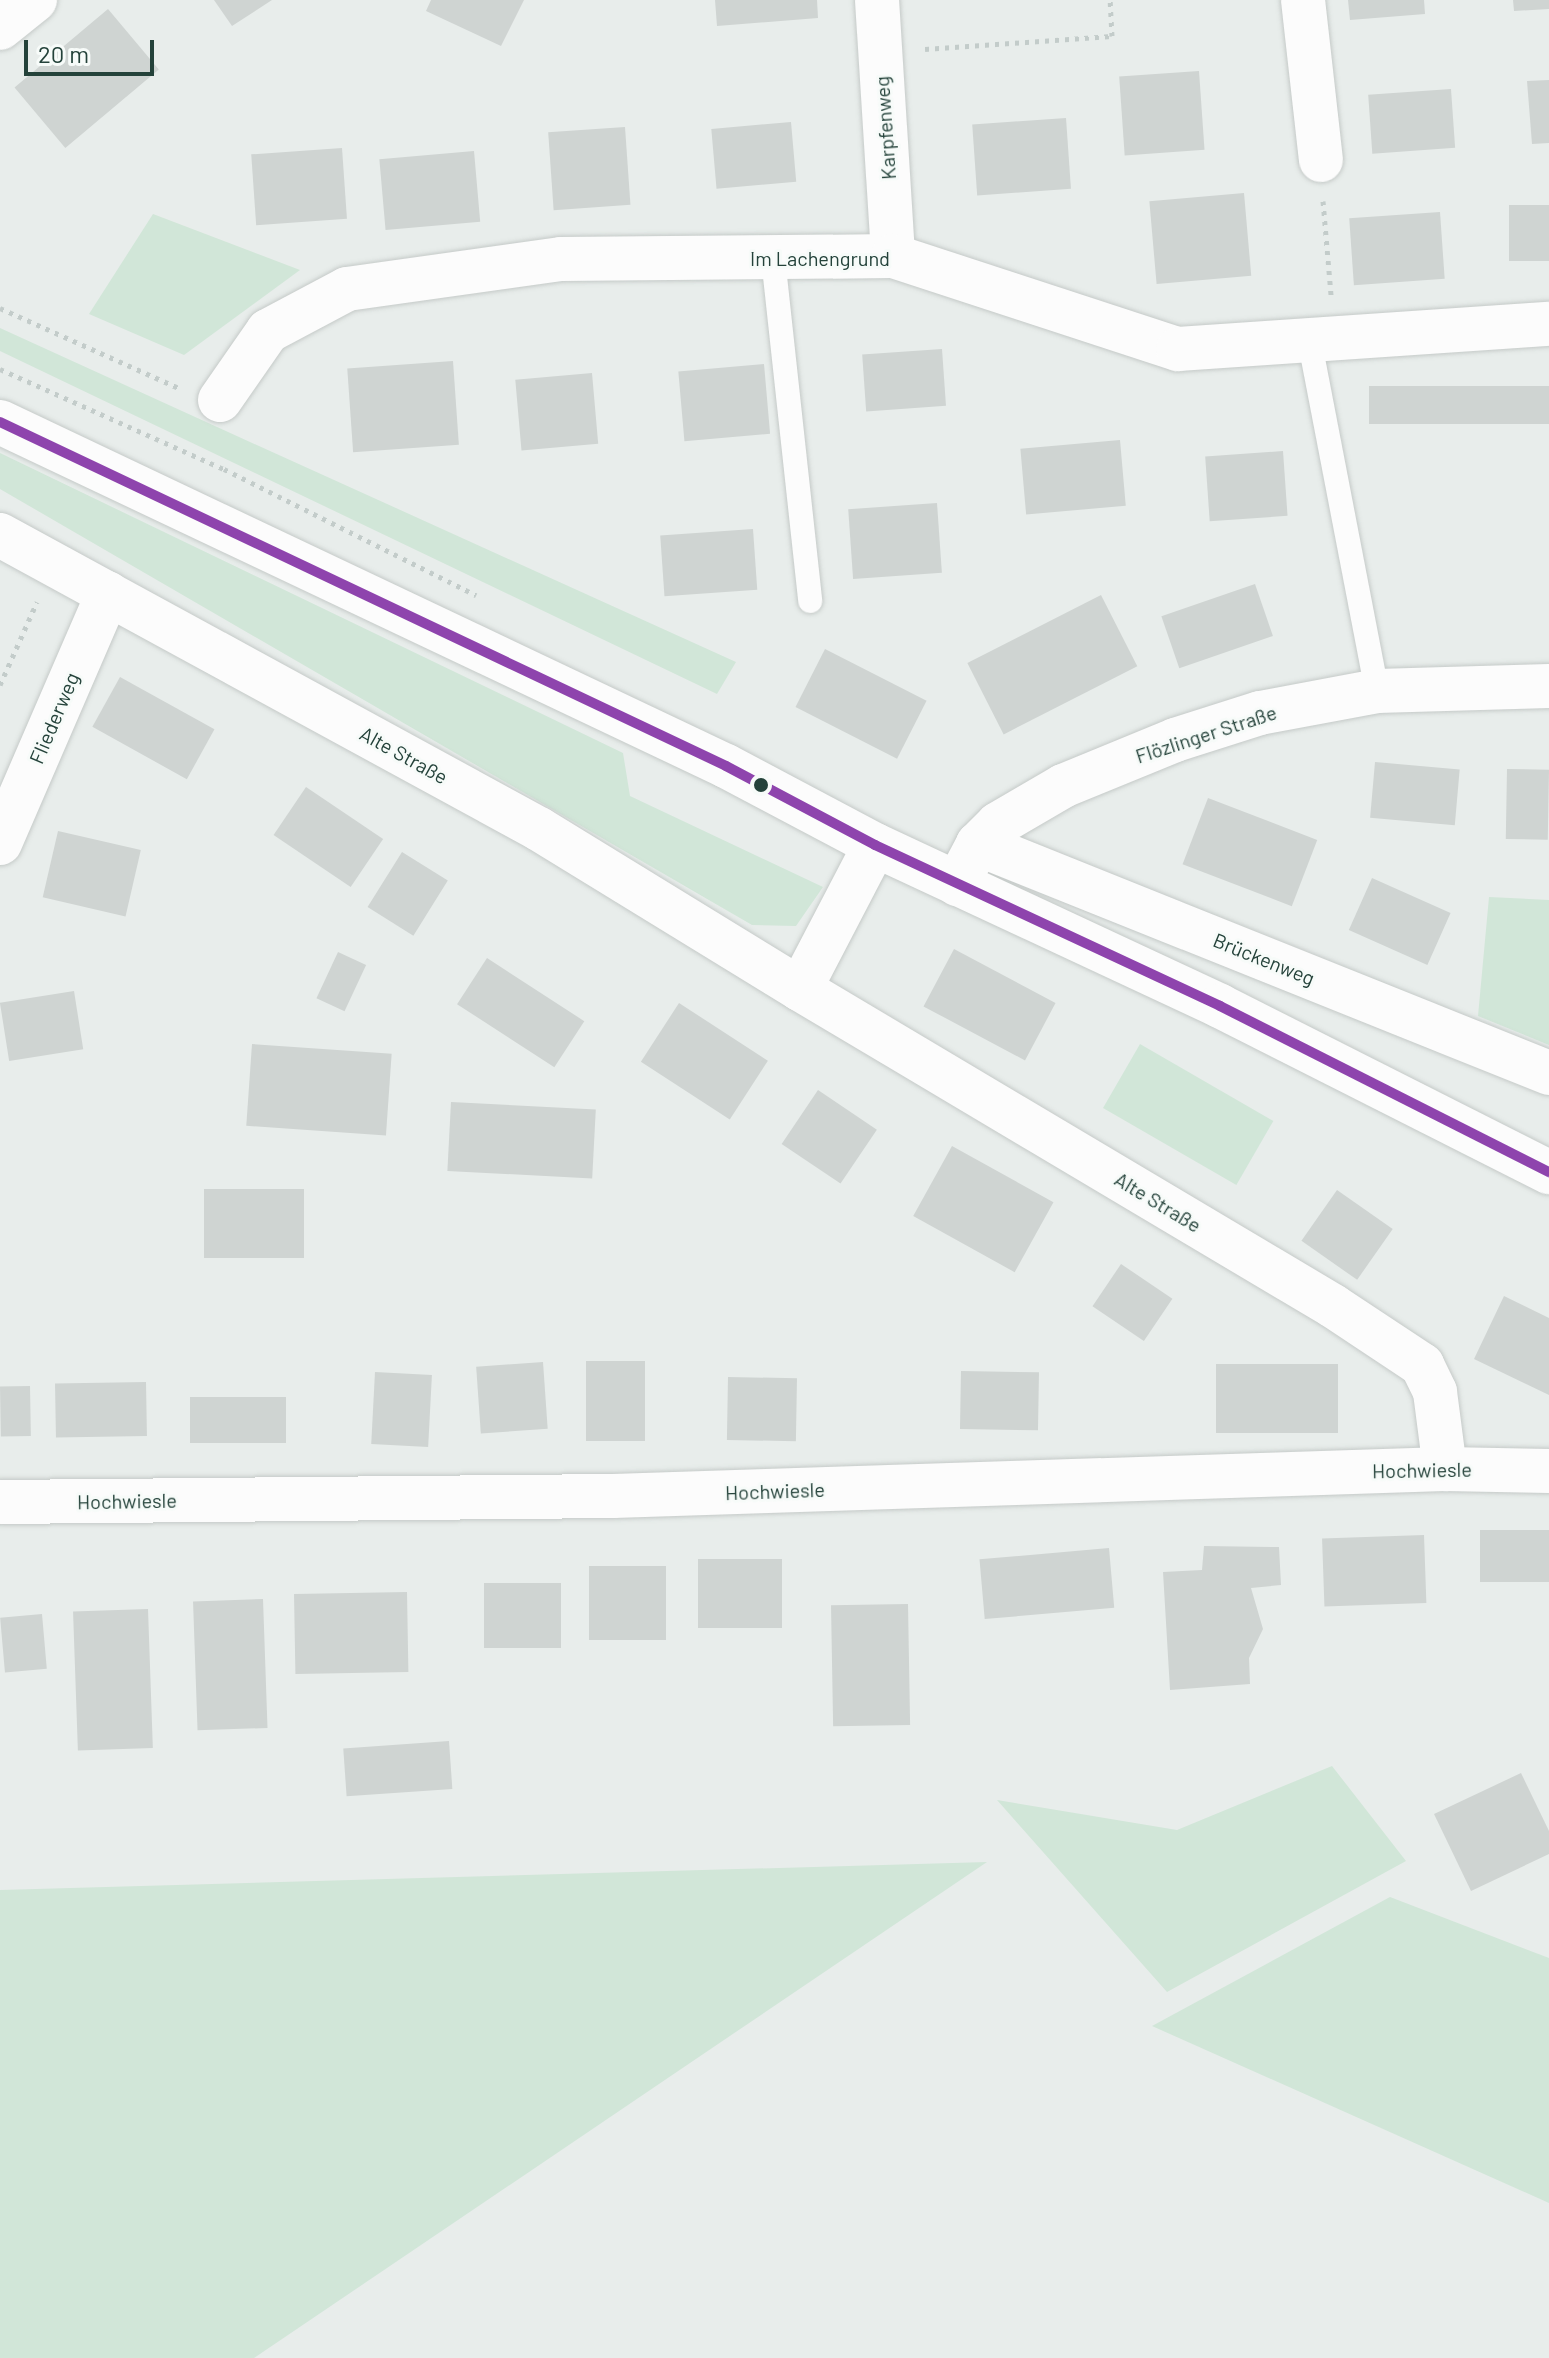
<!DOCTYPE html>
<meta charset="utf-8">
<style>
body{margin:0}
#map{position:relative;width:1549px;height:2358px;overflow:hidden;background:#e8edeb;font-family:Barlow,sans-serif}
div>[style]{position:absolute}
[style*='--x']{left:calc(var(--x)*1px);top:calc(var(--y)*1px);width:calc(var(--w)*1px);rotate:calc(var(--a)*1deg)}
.green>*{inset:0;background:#d1e6d8;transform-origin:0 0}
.building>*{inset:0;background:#cfd4d2;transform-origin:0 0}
.path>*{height:5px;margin-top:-2.5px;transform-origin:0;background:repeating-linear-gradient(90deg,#c3ccca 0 4px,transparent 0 10px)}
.roads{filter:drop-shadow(0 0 2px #c5cac8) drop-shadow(0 0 2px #c5cac8)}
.service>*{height:24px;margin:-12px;padding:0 12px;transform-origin:12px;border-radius:12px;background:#fcfcfc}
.minor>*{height:44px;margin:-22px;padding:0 22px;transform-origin:22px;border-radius:22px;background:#fcfcfc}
.tertiary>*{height:44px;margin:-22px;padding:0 22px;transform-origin:22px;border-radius:22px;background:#fcfcfc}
.bus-1>*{height:10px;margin:-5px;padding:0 5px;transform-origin:5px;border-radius:5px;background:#8e44ad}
.dots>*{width:22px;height:22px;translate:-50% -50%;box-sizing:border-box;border:4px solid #f7fbf9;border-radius:50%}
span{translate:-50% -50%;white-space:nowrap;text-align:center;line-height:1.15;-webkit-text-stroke:6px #f7fbf9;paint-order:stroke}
.street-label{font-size:20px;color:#24423a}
.scale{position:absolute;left:24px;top:40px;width:130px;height:36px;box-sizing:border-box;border:4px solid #24423a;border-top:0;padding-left:10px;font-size:24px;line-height:28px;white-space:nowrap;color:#24423a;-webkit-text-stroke:6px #f7fbf9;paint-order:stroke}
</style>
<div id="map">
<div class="green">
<i style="clip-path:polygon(153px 214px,300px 270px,184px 355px,89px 314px)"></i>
<i style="clip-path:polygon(0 328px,259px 446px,736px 662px,717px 694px,0 351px)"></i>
<i style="clip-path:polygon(0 453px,623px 753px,630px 796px,823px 887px,796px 926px,752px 925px,0 489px)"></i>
<i style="clip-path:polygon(1489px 897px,1549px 900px,1549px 1045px,1478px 1016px)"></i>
<i style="left:1140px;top:1044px;width:154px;height:74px;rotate:30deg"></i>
<i style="clip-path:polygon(1332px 1766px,1406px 1861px,1167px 1992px,997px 1800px,1177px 1830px)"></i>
<i style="clip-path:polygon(987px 1862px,254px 2358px,0 2358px,0 1890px)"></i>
<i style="clip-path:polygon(1390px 1897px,1549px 1958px,1549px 2203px,1152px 2026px)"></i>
</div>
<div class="building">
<i style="clip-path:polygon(214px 0,272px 0,232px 26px)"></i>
<i style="clip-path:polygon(431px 0,524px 0,501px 46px,426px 11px)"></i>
<i style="clip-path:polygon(715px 0,817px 0,818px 18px,717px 26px)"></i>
<i style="clip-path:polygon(1348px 0,1424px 0,1425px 14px,1350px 20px)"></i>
<i style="clip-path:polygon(1513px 0,1549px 0,1549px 9px,1514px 11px)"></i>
<i style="left:108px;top:9px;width:79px;height:122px;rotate:50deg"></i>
<i style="left:1199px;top:71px;width:79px;height:80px;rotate:86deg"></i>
<i style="clip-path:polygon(1549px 80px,1549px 143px,1532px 144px,1527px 81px)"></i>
<i style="left:1451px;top:89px;width:59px;height:83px;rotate:86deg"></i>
<i style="left:1066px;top:118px;width:71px;height:94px;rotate:86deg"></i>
<i style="left:791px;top:122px;width:60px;height:80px;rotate:85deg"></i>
<i style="left:625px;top:127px;width:78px;height:77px;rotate:86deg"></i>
<i style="left:342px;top:148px;width:71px;height:91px;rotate:86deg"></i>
<i style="left:474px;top:151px;width:71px;height:95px;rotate:85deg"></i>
<i style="left:1244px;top:193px;width:83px;height:95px;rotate:85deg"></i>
<i style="left:1549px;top:205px;width:56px;height:40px;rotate:90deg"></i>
<i style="left:1440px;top:212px;width:67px;height:91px;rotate:86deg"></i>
<i style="left:942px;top:349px;width:57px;height:80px;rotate:86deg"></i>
<i style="left:453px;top:361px;width:84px;height:106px;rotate:86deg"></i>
<i style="left:764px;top:364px;width:70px;height:86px;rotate:85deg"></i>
<i style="left:592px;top:373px;width:71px;height:77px;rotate:85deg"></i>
<i style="left:1549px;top:386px;width:38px;height:180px;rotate:90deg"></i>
<i style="left:1120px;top:440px;width:66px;height:100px;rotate:85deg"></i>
<i style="left:1283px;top:451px;width:65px;height:78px;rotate:86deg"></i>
<i style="left:937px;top:503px;width:70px;height:89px;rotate:86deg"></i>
<i style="left:753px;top:529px;width:61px;height:93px;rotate:86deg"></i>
<i style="left:1255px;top:584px;width:55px;height:99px;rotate:71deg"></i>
<i style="left:1101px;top:595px;width:80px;height:150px;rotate:63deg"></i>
<i style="left:825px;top:649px;width:114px;height:65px;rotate:27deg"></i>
<i style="left:120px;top:677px;width:108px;height:57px;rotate:29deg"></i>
<i style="left:1375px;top:762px;width:85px;height:56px;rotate:5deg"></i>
<i style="left:1507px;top:769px;width:42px;height:70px;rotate:1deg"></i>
<i style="left:306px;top:787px;width:93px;height:58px;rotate:34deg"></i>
<i style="left:1208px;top:798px;width:117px;height:71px;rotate:21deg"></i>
<i style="left:58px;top:831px;width:85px;height:68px;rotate:13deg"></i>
<i style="left:402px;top:852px;width:54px;height:65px;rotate:32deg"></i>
<i style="left:1372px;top:878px;width:86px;height:57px;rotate:24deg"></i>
<i style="left:954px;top:949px;width:115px;height:65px;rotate:28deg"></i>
<i style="left:338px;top:952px;width:31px;height:51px;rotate:25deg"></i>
<i style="left:487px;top:958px;width:116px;height:55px;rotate:33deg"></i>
<i style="left:74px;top:991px;width:59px;height:75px;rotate:81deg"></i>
<i style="left:679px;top:1003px;width:106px;height:70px;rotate:33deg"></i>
<i style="left:252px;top:1044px;width:140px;height:82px;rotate:4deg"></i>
<i style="left:818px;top:1090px;width:71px;height:65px;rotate:34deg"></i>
<i style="left:451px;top:1102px;width:145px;height:69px;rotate:3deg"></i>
<i style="left:952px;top:1146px;width:116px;height:80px;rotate:29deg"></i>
<i style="left:204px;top:1189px;width:100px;height:69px"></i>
<i style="left:1337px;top:1190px;width:68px;height:62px;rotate:35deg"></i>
<i style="left:1121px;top:1264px;width:62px;height:51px;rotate:34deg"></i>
<i style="clip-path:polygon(1504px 1296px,1549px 1318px,1549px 1395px,1474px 1359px)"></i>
<i style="left:586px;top:1361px;width:59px;height:80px"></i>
<i style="left:543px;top:1362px;width:67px;height:67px;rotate:86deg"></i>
<i style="left:1216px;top:1364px;width:122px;height:69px"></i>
<i style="left:961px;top:1371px;width:78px;height:58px;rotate:1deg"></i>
<i style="left:375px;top:1372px;width:57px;height:72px;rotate:3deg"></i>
<i style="left:728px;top:1377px;width:69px;height:63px;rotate:1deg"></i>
<i style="left:146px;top:1382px;width:54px;height:91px;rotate:89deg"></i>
<i style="left:30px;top:1386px;width:50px;height:30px;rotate:89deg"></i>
<i style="left:190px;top:1397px;width:96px;height:46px"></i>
<i style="left:1480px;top:1530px;width:69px;height:52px"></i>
<i style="left:1424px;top:1535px;width:68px;height:102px;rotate:88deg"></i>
<i style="clip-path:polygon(1204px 1546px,1279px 1547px,1281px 1585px,1251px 1588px,1263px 1629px,1249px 1658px,1250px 1684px,1170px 1690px,1163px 1572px,1202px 1570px)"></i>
<i style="left:1109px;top:1548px;width:60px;height:130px;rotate:85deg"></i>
<i style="left:698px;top:1559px;width:84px;height:69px"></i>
<i style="left:589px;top:1566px;width:77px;height:74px"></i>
<i style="left:484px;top:1583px;width:77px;height:65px"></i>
<i style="left:407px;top:1592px;width:80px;height:113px;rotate:89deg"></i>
<i style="left:263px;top:1599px;width:129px;height:70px;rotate:88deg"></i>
<i style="left:908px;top:1604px;width:121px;height:77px;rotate:89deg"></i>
<i style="left:148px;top:1609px;width:139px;height:75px;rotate:88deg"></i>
<i style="left:42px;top:1614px;width:55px;height:42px;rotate:85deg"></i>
<i style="left:449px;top:1741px;width:48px;height:106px;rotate:86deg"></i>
<i style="clip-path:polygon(1521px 1773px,1549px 1831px,1549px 1854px,1471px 1891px,1434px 1814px)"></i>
</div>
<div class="path">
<i style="--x:925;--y:49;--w:187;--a:-4"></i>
<i style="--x:1112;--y:36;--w:36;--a:-93"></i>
<i style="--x:1323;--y:201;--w:94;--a:85.1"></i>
<i style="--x:0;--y:308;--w:198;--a:24.1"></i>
<i style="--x:0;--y:369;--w:245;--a:24.1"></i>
<i style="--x:224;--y:469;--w:282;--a:26.6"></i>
<i style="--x:0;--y:685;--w:91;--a:-66"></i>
</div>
<div class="roads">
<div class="service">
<i style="--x:773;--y:258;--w:345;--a:83.8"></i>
<i style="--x:1309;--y:338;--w:359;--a:79.1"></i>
</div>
<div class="minor">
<i style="--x:877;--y:0;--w:256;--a:86.4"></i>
<i style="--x:1303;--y:0;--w:161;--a:83.6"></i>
<i style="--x:0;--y:28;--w:45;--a:-38.7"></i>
<i style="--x:220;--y:400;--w:84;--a:-55.2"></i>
<i style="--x:268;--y:331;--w:89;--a:-28"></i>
<i style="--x:347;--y:289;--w:216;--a:-8"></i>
<i style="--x:561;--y:259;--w:332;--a:-0.5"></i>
<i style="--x:893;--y:256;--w:300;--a:18.1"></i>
<i style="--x:1178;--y:349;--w:372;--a:-3.9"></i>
<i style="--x:0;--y:535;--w:614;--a:28.61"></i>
<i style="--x:539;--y:829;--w:306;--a:31.5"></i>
<i style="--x:800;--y:989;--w:162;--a:-62.5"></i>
<i style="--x:0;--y:843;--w:272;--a:-66.6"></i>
<i style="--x:978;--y:844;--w:615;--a:21.85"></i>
<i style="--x:957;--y:884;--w:45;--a:-62.3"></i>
<i style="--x:978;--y:844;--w:28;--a:-45"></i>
<i style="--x:998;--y:824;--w:75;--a:-30.3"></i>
<i style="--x:1063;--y:786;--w:121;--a:-22.3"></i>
<i style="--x:1175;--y:740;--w:89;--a:-17.6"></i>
<i style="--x:1260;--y:713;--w:119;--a:-10.6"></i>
<i style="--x:1377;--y:691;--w:172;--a:-1.7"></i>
<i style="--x:800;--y:989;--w:620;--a:30.74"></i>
<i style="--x:1333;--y:1306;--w:107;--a:33.5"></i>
<i style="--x:1422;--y:1365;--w:30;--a:64"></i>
<i style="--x:1435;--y:1392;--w:78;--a:82.6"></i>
<i style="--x:0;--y:1502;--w:613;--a:-0.56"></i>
<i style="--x:613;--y:1496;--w:832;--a:-1.86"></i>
<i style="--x:1445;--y:1469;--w:104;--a:1.1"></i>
</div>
<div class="tertiary">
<i style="--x:0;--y:422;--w:803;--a:25.35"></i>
<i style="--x:726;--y:766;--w:169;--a:27.9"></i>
<i style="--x:875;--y:845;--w:381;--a:25"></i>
<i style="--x:1220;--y:1006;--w:369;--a:26.8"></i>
</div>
</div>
<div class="bus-1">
<i style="--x:0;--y:422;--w:803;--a:25.35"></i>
<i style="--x:726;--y:766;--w:169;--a:27.9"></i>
<i style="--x:875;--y:845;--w:381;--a:25"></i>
<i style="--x:1220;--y:1006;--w:369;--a:26.8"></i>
</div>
<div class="dots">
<i style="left:761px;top:785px;background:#24423a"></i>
</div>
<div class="street-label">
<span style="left:885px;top:128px;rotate:-94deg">Karpfenweg</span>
<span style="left:820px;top:258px">Im Lachengrund</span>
<span style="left:54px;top:718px;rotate:-67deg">Fliederweg</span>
<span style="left:1206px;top:734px;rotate:-18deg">Flözlinger Straße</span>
<span style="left:404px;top:755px;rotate:29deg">Alte Straße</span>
<span style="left:1264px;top:959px;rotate:22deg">Brückenweg</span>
<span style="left:1158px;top:1202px;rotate:31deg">Alte Straße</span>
<span style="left:1422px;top:1470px;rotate:-1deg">Hochwiesle</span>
<span style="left:775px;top:1491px;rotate:-2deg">Hochwiesle</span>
<span style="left:127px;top:1501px;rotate:-1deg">Hochwiesle</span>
</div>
<div class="scale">20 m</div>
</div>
